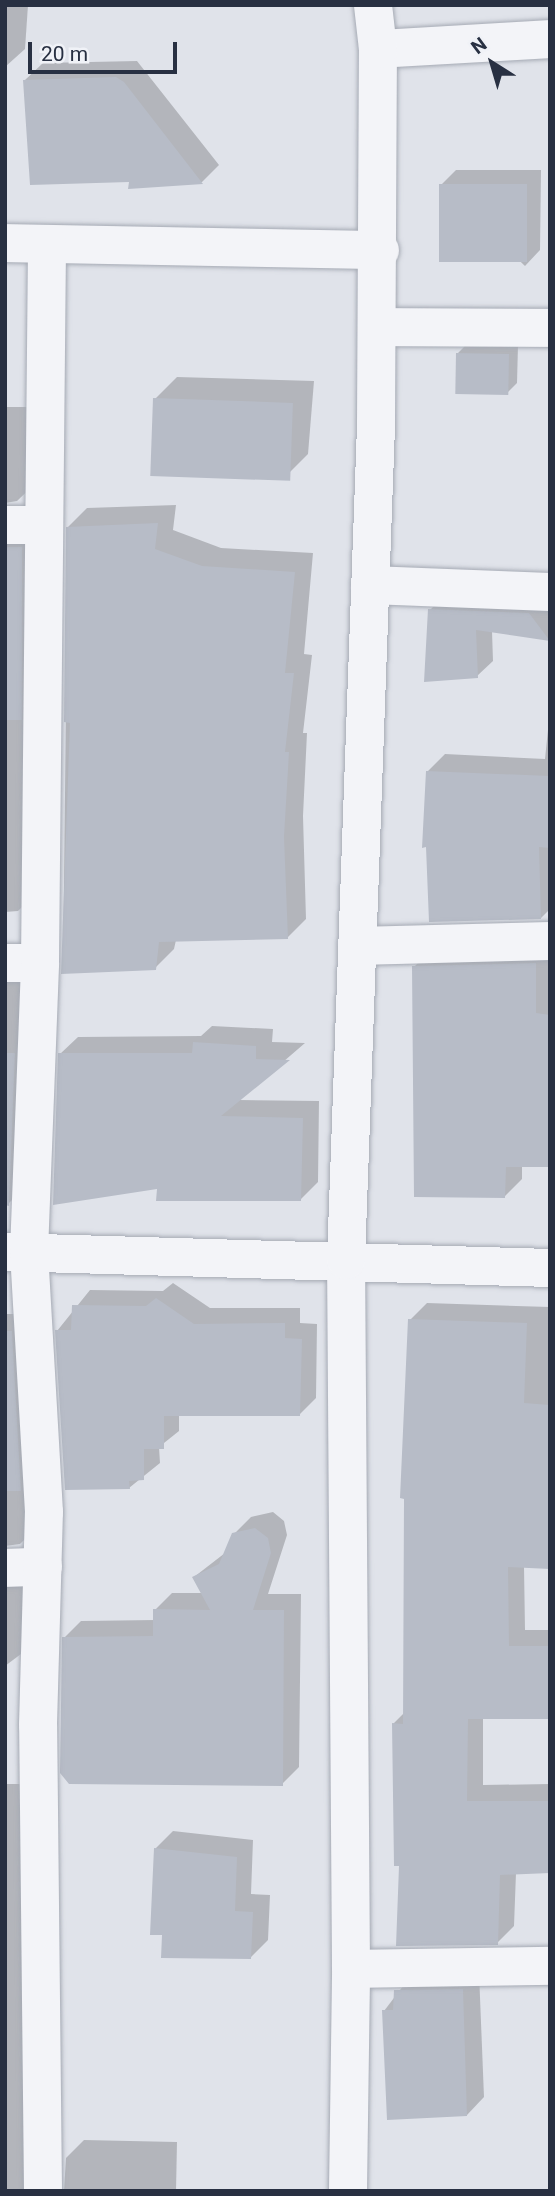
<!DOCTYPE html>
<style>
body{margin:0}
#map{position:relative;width:555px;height:2196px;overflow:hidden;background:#e0e3ea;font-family:Roboto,sans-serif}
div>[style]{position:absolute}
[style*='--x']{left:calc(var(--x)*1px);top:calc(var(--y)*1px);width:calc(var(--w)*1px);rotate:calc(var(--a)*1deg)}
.shadow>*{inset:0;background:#0003}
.building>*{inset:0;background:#b7bcc7;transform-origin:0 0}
.roads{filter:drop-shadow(0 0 2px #a5aab4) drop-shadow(0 0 2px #a5aab4)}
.minor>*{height:38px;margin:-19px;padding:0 19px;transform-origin:19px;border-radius:19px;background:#f3f4f8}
span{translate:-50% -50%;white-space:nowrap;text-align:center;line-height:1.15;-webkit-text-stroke:6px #f0f2f7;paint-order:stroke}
.frame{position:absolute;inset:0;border:7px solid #283042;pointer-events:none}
.north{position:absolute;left:457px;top:28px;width:70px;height:70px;-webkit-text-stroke:5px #f0f2f7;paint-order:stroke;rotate:323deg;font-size:19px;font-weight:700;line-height:28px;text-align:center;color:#283042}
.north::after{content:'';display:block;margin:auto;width:24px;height:32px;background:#283042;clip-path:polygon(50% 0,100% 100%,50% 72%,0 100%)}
.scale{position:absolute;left:28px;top:42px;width:149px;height:32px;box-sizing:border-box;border:4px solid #283042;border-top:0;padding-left:9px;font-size:21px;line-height:24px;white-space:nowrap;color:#283042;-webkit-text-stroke:5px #f0f2f7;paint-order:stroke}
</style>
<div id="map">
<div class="shadow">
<i style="clip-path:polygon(5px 5px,28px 5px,25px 49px,5px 67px)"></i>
<i style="clip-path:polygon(137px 61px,219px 165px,202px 182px,130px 187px,131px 180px,25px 80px,43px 63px)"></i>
<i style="clip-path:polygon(456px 170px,541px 170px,540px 250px,525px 266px,441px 185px)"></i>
<i style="clip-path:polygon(467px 344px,518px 345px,517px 383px,507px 393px,458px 353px)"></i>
<i style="clip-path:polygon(177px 377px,314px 381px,308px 454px,286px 476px,155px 399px)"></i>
<i style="clip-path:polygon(5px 407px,39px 407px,38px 481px,17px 501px,5px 503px)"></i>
<i style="clip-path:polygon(176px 505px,173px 530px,221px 548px,313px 553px,304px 654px,312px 655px,303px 733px,307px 733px,303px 816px,306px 919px,287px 938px,176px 940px,174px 949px,155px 968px,63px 972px,68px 527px,87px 508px)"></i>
<i style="clip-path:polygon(5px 507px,42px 527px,38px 891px,18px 911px,5px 912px)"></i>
<i style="clip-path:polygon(446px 594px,550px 604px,550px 639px,492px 631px,493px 661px,477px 676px,430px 610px)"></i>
<i style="clip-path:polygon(550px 710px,550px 909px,541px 918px,427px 772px,445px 754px,545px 759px)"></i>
<i style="clip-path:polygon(550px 947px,550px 1165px,522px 1165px,522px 1179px,505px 1196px,414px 967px,431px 950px)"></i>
<i style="clip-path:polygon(5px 980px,31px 980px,27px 1185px,8px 1204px)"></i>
<i style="clip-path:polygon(212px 1026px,273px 1029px,272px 1042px,305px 1043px,239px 1100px,319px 1101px,318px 1182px,301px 1199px,159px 1187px,60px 1054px,78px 1037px,201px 1036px)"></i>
<i style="clip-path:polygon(173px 1283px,210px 1308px,300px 1308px,300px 1323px,317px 1324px,316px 1398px,300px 1414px,179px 1415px,179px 1431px,159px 1447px,160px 1463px,129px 1488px,57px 1331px,90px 1290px,163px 1291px)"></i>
<i style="clip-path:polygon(427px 1303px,550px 1307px,550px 1567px,524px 1566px,525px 1630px,550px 1630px,550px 1718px,483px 1718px,483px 1785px,550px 1784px,550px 1871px,516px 1873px,514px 1926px,497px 1943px,401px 1865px,393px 1724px,404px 1713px,410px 1320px)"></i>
<i style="clip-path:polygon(5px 1314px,29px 1314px,38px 1526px,20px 1544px,5px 1546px)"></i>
<i style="clip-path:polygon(273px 1512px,284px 1521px,287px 1535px,268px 1594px,301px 1594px,299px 1767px,282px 1784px,64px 1638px,81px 1621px,155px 1620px,155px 1610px,172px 1593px,203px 1593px,194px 1577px,225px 1553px,234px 1534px,251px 1517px)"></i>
<i style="clip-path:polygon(5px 1558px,27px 1572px,29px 1648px,5px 1666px)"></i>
<i style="clip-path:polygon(5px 1784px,30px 1784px,53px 2191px,5px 2191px)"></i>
<i style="clip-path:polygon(173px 1831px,253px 1840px,251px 1894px,270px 1895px,268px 1940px,251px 1957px,163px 1933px,155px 1849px)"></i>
<i style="clip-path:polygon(479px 1972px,484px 2097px,467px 2115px,384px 2011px,413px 1973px)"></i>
<i style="clip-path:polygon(84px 2140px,177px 2142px,176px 2191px,64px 2191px,66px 2158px)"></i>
</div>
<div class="building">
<i style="clip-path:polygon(116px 77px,124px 82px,203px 184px,128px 189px,129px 182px,30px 185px,23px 80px)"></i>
<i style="left:439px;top:184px;width:88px;height:78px"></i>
<i style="left:456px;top:353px;width:53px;height:41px;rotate:1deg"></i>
<i style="left:153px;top:398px;width:140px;height:78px;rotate:2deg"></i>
<i style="clip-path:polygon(158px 523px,155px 549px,202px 566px,295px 572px,285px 673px,294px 673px,285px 752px,289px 752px,284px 837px,288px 939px,159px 942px,156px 970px,61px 974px,70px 723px,64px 722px,66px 527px)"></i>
<i style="left:5px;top:547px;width:17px;height:173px"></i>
<i style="clip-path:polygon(428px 609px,529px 613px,550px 641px,476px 630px,478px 678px,424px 682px)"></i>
<i style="clip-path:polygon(426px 771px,550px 776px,550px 848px,539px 847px,541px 919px,429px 922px,426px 847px,422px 848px)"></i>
<i style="clip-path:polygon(536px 963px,536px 1013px,550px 1015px,550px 1167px,506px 1167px,505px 1198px,414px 1197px,412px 966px)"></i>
<i style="clip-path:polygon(193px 1042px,256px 1046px,256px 1059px,290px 1060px,221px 1116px,303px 1118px,301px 1201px,156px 1201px,157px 1189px,53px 1205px,58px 1053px,192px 1053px)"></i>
<i style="clip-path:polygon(5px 1053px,15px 1053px,9px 1206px,5px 1205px)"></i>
<i style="clip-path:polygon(156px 1298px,194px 1324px,285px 1323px,285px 1338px,302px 1339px,300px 1416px,164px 1416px,164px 1449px,144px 1449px,144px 1480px,129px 1481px,130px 1489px,65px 1490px,55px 1330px,71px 1330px,72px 1305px,146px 1306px)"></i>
<i style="clip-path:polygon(408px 1319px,527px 1323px,524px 1403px,550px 1405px,550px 1569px,508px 1567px,509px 1646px,550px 1646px,550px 1719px,468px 1719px,467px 1801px,550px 1801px,550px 1873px,500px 1875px,498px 1945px,396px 1946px,399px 1866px,394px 1866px,392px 1723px,403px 1724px,404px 1499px,400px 1498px)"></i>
<i style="clip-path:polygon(5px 1331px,12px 1331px,21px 1491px,5px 1491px)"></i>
<i style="clip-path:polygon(255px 1528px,268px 1538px,271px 1553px,253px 1610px,284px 1610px,283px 1786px,69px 1784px,60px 1773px,62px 1637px,153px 1636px,153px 1609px,210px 1610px,192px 1577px,219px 1564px,232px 1533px)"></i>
<i style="clip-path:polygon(154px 1848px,237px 1857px,235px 1911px,253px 1912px,251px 1959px,161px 1958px,162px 1935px,150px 1935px)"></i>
<i style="clip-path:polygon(463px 1989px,467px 2116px,387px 2120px,382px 2010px,393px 2010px,394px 1990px)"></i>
</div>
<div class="roads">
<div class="minor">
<i style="--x:378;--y:49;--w:172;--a:-3.3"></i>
<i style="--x:5;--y:243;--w:375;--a:1.1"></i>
<i style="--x:378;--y:327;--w:172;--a:0.3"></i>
<i style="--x:5;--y:525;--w:37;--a:0"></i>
<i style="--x:370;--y:585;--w:180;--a:2.2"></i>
<i style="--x:357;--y:946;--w:193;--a:-1.5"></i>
<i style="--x:5;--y:963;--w:35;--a:0"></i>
<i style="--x:5;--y:1252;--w:545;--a:1.68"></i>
<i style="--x:5;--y:1568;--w:38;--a:-2"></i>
<i style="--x:351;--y:1969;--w:199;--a:-0.9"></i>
<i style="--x:43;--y:2191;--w:466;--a:-90.6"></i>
<i style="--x:38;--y:1725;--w:213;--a:-88.4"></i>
<i style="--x:44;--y:1512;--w:260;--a:-93.3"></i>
<i style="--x:29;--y:1252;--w:289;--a:-87.8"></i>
<i style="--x:40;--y:963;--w:719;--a:-89.44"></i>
<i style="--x:348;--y:2191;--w:222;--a:-89.2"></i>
<i style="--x:351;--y:1969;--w:709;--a:-90.4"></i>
<i style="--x:346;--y:1260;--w:837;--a:-87.94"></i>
<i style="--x:376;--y:424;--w:375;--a:-89.7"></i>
<i style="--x:378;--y:49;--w:44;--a:-96.5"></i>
</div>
</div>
<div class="frame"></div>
<div class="north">N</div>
<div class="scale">20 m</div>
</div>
